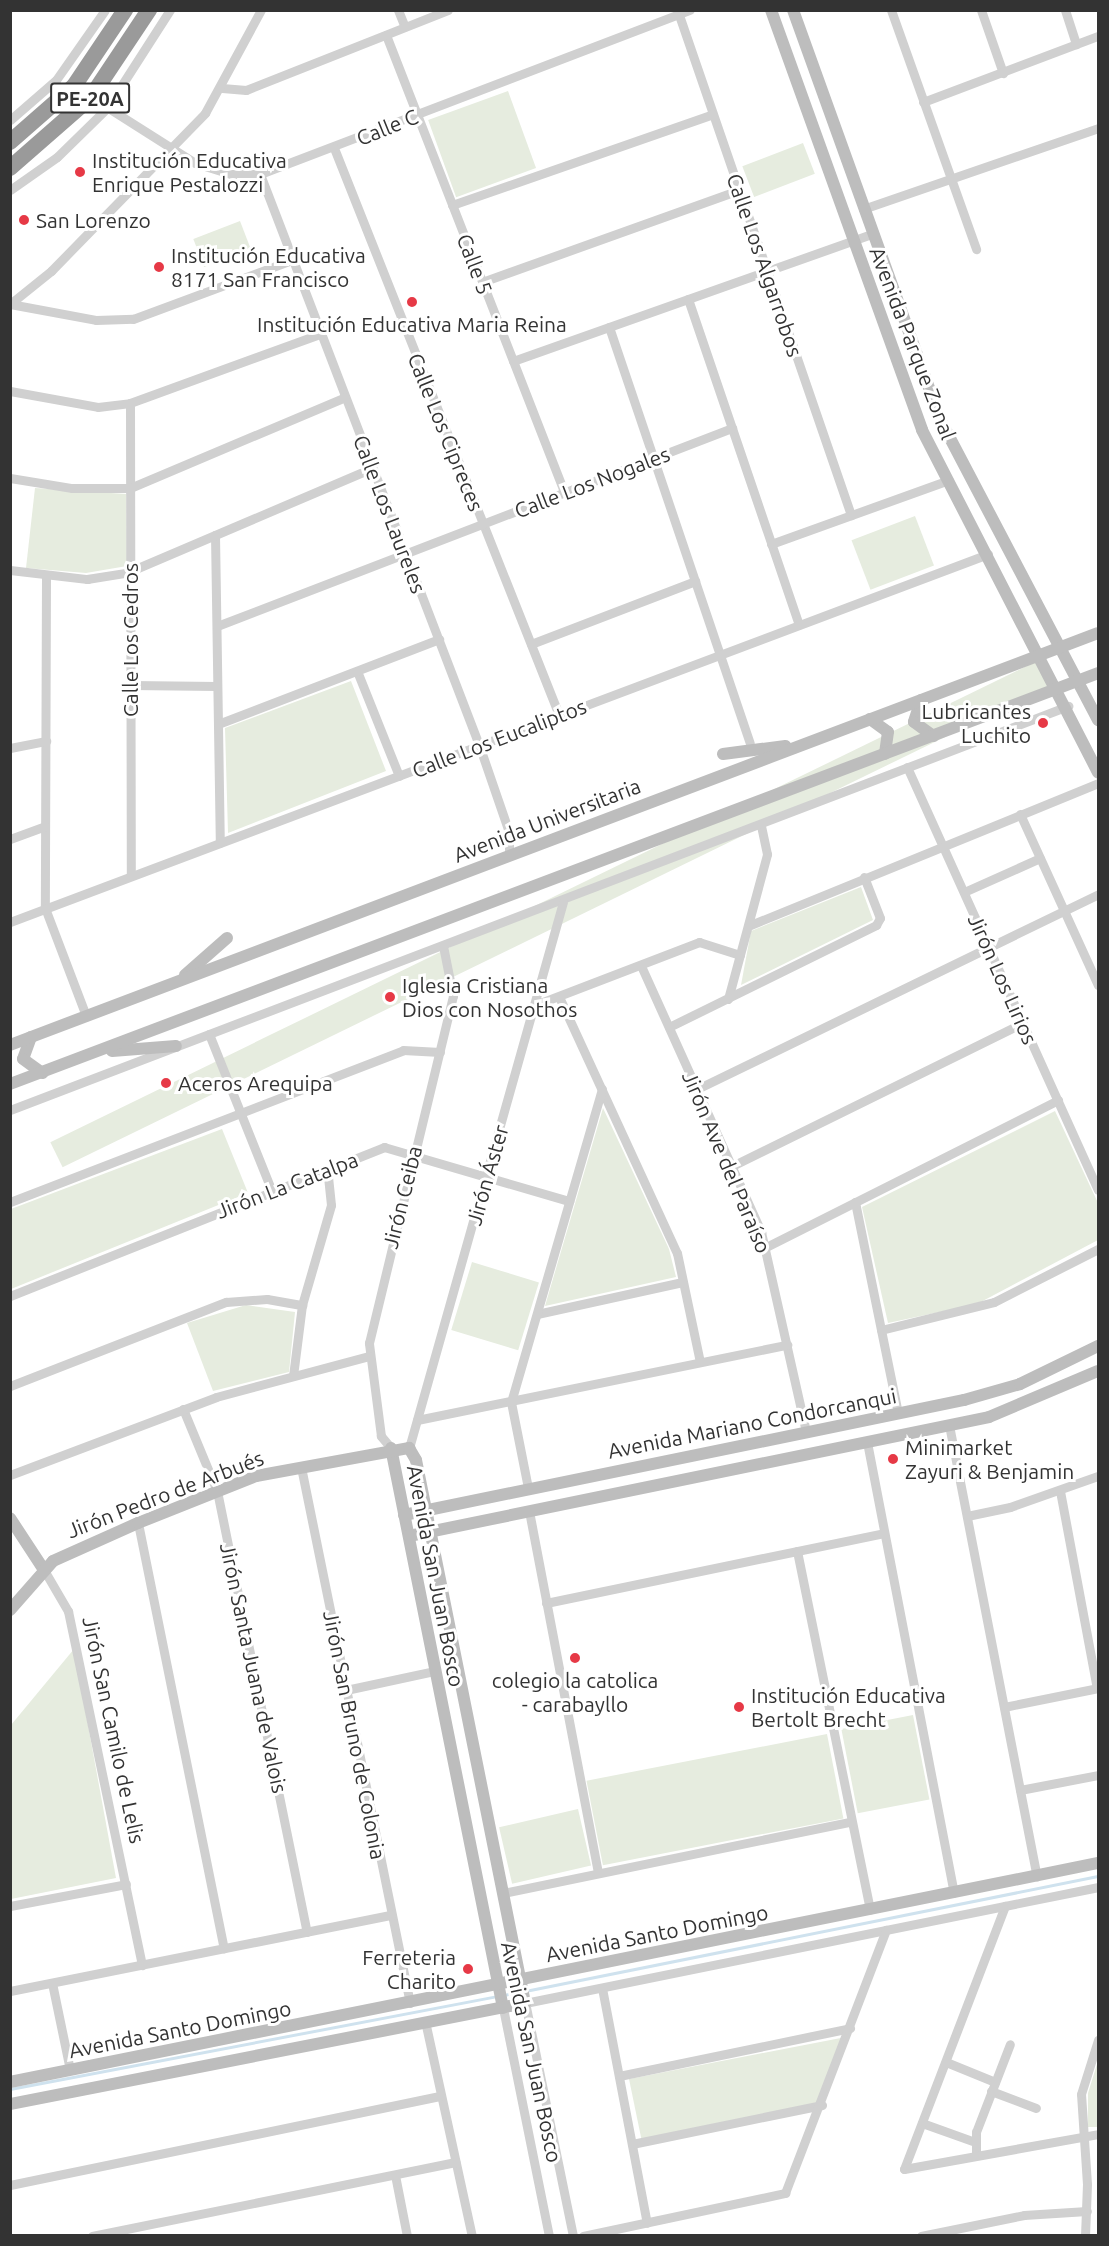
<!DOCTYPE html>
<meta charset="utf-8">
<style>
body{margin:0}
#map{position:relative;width:1109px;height:2246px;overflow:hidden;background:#fff;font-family:Ubuntu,sans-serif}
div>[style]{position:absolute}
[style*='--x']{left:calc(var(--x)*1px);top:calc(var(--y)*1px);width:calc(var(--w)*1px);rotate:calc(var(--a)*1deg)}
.green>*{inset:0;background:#e6ecdf;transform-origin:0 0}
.stream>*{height:3px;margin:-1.5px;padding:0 1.5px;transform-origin:1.5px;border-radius:1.5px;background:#cfe2ee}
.street>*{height:9px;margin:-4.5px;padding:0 4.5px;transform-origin:4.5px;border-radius:4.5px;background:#d0d0d0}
.secondary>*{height:12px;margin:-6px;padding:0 6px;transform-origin:6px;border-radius:6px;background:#bdbdbd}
.highway>*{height:16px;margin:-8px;padding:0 8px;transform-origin:8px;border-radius:8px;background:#9a9a9a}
.dots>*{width:16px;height:16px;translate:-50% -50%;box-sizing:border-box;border:3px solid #fff;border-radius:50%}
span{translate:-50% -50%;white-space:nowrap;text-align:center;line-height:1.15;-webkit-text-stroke:6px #fff;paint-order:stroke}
.shield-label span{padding:2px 4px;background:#fff;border:2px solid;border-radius:4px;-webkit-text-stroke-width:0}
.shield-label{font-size:20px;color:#333;font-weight:700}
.street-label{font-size:21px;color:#333}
.poi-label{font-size:21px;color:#333}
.left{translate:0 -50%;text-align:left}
.right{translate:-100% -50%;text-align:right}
.frame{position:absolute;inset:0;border:12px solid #333;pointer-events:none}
</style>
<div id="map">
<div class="green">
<i style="left:508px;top:91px;width:82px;height:85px;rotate:70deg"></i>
<i style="left:803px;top:143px;width:33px;height:65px;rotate:69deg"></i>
<i style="left:240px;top:221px;width:30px;height:50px;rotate:69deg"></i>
<i style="clip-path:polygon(35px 488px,126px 494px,127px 566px,86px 573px,26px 568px)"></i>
<i style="left:915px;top:516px;width:53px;height:68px;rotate:69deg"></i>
<i style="left:1039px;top:660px;width:28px;height:1100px;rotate:64deg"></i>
<i style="clip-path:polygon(351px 681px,386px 771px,228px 833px,225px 728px)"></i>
<i style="clip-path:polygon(861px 887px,873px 920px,741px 985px,751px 931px)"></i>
<i style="clip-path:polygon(603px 1108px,669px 1249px,676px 1277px,545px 1306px)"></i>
<i style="clip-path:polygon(1055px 1111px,1098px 1203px,1098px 1240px,977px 1304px,888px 1323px,862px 1207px)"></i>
<i style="clip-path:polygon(222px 1129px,248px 1193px,11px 1289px,11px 1209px)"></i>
<i style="left:472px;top:1262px;width:70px;height:71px;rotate:17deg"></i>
<i style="clip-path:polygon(246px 1305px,295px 1312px,289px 1372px,213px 1391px,187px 1323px)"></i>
<i style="clip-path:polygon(74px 1649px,116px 1878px,11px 1899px,11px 1725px)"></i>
<i style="left:913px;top:1715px;width:86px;height:73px;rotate:79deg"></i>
<i style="left:827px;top:1734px;width:86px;height:245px;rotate:79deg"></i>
<i style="left:578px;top:1809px;width:58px;height:81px;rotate:77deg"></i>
<i style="clip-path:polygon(846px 2037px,823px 2101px,642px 2142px,629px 2079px)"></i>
<i style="clip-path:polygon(1098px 2061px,1098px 2127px,1088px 2127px,1088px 2093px)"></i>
</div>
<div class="stream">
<i style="--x:525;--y:1991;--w:584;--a:-11.35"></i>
<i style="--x:504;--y:1995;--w:14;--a:-12"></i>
<i style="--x:10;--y:2089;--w:497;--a:-10.8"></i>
</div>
<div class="street">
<i style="--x:398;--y:10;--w:18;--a:68"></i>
<i style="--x:891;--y:10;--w:254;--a:70.4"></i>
<i style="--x:981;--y:10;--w:67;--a:70.8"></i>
<i style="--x:1065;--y:10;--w:36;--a:72"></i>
<i style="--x:679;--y:15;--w:529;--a:71.02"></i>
<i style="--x:386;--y:35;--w:490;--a:68.7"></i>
<i style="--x:222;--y:88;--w:24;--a:5"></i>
<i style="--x:246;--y:90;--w:217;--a:-21.6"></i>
<i style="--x:91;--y:97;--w:123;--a:32.4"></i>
<i style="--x:195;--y:163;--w:38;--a:17"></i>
<i style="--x:231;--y:174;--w:29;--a:0"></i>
<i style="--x:260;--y:174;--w:460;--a:-20.9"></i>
<i style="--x:923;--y:102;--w:187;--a:-20.7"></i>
<i style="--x:10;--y:120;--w:61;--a:-41"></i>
<i style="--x:56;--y:80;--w:85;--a:-55"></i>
<i style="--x:334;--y:148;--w:610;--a:68.36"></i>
<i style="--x:260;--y:174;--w:612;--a:69.02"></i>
<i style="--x:479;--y:745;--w:92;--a:71"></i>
<i style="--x:509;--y:832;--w:24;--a:90"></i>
<i style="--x:10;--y:190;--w:57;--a:-35.1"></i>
<i style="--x:57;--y:157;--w:70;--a:-44.4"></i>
<i style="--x:107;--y:108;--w:117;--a:-57.3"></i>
<i style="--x:452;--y:205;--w:276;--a:-19.2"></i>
<i style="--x:863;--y:209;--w:249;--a:-19"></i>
<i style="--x:482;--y:282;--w:273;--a:-19.7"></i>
<i style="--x:688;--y:299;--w:344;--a:71.2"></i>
<i style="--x:10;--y:304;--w:53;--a:-38.8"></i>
<i style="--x:51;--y:271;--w:221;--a:-45.7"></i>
<i style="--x:205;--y:113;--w:117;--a:-61.5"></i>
<i style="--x:10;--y:304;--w:87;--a:10.5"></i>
<i style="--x:96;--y:320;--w:37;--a:-2"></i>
<i style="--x:133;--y:319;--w:170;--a:-20.4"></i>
<i style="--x:609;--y:327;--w:439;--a:71.3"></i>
<i style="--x:513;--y:361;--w:381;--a:-19.5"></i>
<i style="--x:10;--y:391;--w:89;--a:10.3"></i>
<i style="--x:98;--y:407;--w:32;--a:-7"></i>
<i style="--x:130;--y:403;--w:202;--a:-20"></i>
<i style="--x:130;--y:403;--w:473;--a:89.9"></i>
<i style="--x:10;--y:478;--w:63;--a:9.2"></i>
<i style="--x:72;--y:488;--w:58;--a:0"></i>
<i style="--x:130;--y:488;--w:233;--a:-22.9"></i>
<i style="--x:215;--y:535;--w:308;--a:89.1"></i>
<i style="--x:771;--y:544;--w:189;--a:-19.8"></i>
<i style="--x:10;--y:570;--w:78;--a:6.7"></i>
<i style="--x:87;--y:579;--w:39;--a:-9"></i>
<i style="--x:126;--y:573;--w:267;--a:-23.1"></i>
<i style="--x:46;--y:577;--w:331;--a:90.2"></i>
<i style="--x:45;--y:908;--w:116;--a:69.2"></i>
<i style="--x:217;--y:626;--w:552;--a:-21.03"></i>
<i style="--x:531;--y:644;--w:176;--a:-21"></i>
<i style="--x:357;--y:671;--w:113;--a:68.2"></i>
<i style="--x:130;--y:685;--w:87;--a:0.7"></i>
<i style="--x:218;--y:724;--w:237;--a:-21"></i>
<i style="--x:10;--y:748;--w:37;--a:-11"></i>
<i style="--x:907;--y:767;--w:464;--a:65.7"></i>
<i style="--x:1020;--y:814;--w:188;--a:65.5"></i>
<i style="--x:10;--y:839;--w:37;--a:-20"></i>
<i style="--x:964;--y:892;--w:83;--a:-24.1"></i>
<i style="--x:10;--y:922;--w:1045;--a:-20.62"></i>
<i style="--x:748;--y:926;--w:378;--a:-22.2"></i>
<i style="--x:642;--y:968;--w:290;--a:65.7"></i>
<i style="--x:761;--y:1232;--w:205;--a:77.3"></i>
<i style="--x:560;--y:999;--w:280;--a:65.3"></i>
<i style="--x:677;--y:1253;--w:111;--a:78.1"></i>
<i style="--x:728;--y:999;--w:150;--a:-74.9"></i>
<i style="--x:767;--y:854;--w:29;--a:-102"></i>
<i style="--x:535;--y:1005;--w:176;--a:-21"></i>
<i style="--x:699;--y:942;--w:43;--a:17.6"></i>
<i style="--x:669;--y:1027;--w:231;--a:-26.2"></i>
<i style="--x:876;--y:925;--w:8;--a:-60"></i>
<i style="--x:880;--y:918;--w:44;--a:-111.3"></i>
<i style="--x:209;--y:1034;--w:167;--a:68.2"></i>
<i style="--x:697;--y:1089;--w:446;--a:-25.9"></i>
<i style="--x:10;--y:1110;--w:1133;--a:-20.9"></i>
<i style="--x:732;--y:1166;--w:324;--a:-26.2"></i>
<i style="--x:10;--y:1202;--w:421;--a:-21.1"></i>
<i style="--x:403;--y:1050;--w:37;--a:3"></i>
<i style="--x:855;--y:1202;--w:216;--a:78.5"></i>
<i style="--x:766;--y:1247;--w:327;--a:-26.7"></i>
<i style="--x:10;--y:1296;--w:403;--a:-21.7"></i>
<i style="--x:384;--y:1147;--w:193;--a:16.3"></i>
<i style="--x:537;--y:1314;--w:149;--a:-12.4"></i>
<i style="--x:881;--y:1330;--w:116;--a:-13.9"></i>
<i style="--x:994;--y:1302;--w:117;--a:-27"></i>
<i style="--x:293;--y:1376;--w:72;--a:-82.8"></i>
<i style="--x:302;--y:1305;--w:104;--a:-73.8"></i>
<i style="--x:331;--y:1205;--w:36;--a:-96"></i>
<i style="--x:10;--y:1386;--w:232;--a:-21.3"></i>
<i style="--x:226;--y:1302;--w:41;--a:-4.2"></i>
<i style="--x:267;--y:1299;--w:36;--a:10"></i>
<i style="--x:183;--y:1409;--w:89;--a:67.5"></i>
<i style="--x:217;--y:1491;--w:450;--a:78.5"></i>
<i style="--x:417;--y:1420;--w:378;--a:-11.5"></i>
<i style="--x:949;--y:1425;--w:460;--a:79"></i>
<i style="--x:867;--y:1442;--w:459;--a:79.1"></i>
<i style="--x:391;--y:1448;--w:16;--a:-130"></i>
<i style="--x:381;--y:1436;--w:94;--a:-97.4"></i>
<i style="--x:369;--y:1343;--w:357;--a:-76.4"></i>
<i style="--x:453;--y:996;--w:51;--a:-101.3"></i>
<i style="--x:409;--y:1448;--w:567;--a:-74.25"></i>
<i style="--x:301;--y:1467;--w:547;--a:78.51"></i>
<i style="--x:10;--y:1475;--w:220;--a:-20.7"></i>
<i style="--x:216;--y:1397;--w:158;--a:-15"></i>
<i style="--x:528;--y:1488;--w:88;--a:-101.2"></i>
<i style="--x:511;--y:1402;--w:326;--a:-73.8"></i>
<i style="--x:1060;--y:1491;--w:200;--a:79.4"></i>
<i style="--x:529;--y:1511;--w:368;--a:79.2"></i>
<i style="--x:967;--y:1516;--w:44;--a:-11.8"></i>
<i style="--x:1010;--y:1507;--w:93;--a:-19.4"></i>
<i style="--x:138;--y:1523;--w:434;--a:78.6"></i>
<i style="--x:797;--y:1551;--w:366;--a:78.5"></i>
<i style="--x:44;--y:1570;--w:48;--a:59.7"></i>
<i style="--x:68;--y:1611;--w:362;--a:78.2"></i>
<i style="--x:546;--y:1603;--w:345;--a:-11.7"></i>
<i style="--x:346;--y:1690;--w:91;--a:-12.1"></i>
<i style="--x:1004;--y:1707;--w:96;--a:-11.4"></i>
<i style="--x:1020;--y:1790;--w:79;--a:-10.9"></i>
<i style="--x:503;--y:1893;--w:354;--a:-11.6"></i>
<i style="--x:10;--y:1906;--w:118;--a:-10.7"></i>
<i style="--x:52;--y:1983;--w:89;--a:78.3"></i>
<i style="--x:602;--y:1988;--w:239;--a:79.2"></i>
<i style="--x:10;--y:1991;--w:389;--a:-11.3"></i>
<i style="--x:503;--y:2008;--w:233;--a:78.6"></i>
<i style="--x:425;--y:2021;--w:220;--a:77.7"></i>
<i style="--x:946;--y:2062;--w:53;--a:22.2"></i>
<i style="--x:619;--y:2076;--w:236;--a:-11.7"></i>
<i style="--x:991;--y:2091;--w:48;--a:20.7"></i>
<i style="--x:922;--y:2123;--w:56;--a:19.7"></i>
<i style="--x:632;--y:2144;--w:194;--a:-11.6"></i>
<i style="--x:976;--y:2155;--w:23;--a:-90"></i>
<i style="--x:976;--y:2132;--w:94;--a:-68.9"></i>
<i style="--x:904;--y:2169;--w:282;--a:-69"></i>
<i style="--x:904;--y:2169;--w:197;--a:-10.2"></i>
<i style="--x:395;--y:2175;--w:62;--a:78.9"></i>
<i style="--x:10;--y:2185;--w:440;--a:-11.7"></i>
<i style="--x:92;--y:2236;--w:371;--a:-11.5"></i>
<i style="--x:573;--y:2236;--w:238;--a:-101.6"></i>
<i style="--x:525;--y:2003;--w:585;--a:-11.44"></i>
<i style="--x:583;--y:2236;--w:207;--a:-12"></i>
<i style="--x:785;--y:2193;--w:282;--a:-69"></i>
<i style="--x:921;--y:2236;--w:105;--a:-11.5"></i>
<i style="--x:1024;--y:2215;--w:63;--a:-3.6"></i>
<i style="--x:1085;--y:2236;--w:52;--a:-87.8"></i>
<i style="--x:1087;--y:2184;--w:90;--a:-93.8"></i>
<i style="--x:1081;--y:2094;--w:57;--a:-72.5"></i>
</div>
<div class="secondary">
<i style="--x:771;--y:10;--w:446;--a:70.2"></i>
<i style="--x:922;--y:430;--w:385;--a:62.8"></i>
<i style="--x:793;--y:10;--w:437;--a:70.2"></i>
<i style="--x:941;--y:421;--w:338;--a:62.3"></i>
<i style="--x:921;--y:700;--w:23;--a:108"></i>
<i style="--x:914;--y:722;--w:24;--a:36"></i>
<i style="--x:870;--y:719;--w:22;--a:36"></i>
<i style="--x:888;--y:732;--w:22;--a:98"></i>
<i style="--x:723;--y:754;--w:63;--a:-7.4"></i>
<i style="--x:185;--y:975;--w:56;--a:-41.4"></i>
<i style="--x:31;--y:1037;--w:23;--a:110"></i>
<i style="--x:23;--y:1059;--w:24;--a:36"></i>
<i style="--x:10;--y:1045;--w:1163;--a:-20.74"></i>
<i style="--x:112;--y:1051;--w:64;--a:-4.5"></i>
<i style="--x:10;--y:1084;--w:1163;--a:-20.69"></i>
<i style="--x:391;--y:1448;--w:571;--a:78.69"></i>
<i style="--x:404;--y:1515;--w:572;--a:-11.6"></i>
<i style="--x:964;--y:1400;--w:58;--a:-15.9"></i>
<i style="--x:1020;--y:1384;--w:87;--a:-26"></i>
<i style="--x:10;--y:1518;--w:62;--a:56.8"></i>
<i style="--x:409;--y:1536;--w:592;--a:-11.59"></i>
<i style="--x:989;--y:1417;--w:118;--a:-22.9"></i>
<i style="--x:10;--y:1610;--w:65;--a:-48.7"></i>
<i style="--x:53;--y:1561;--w:93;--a:-24.1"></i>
<i style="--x:138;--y:1523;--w:127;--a:-21.7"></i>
<i style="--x:256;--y:1476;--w:156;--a:-10.4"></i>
<i style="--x:409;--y:1448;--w:14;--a:60"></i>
<i style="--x:416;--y:1460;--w:554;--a:78.65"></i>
<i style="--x:525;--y:2003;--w:525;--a:168.9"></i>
<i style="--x:10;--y:2082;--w:1110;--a:-11.38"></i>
</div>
<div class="highway">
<i style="--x:10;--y:142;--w:85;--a:-41.2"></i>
<i style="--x:74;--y:86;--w:92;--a:-56.1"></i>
<i style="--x:10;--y:168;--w:108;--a:-41.2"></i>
<i style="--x:91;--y:97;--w:105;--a:-56.3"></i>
</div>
<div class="dots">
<i style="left:80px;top:172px;background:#e63946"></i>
<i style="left:24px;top:220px;background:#e63946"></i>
<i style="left:159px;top:267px;background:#e63946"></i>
<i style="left:412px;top:302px;background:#e63946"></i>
<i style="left:1043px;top:723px;background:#e63946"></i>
<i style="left:390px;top:997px;background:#e63946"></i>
<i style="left:166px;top:1083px;background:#e63946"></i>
<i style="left:893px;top:1459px;background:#e63946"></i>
<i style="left:575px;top:1658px;background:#e63946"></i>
<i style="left:739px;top:1707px;background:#e63946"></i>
<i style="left:468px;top:1969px;background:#e63946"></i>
</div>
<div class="shield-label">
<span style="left:90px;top:98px">PE-20A</span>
</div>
<div class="street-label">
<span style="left:387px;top:127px;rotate:-22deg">Calle C</span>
<span style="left:475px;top:264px;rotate:69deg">Calle 5</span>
<span style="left:765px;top:265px;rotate:71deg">Calle Los Algarrobos</span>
<span style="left:913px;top:343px;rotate:69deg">Avenida Parque Zonal</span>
<span style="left:446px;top:432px;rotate:68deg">Calle Los Cipreces</span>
<span style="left:592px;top:482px;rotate:-21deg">Calle Los Nogales</span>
<span style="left:390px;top:514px;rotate:69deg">Calle Los Laureles</span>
<span style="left:130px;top:640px;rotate:-90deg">Calle Los Cedros</span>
<span style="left:499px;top:738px;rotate:-21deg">Calle Los Eucaliptos</span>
<span style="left:547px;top:820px;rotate:-21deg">Avenida Universitaria</span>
<span style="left:1003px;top:979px;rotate:66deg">Jirón Los Lirios</span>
<span style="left:727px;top:1162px;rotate:67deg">Jirón Ave del Paraíso</span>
<span style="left:487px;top:1175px;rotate:-74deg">Jirón Áster</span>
<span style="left:287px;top:1185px;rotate:-21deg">Jirón La Catalpa</span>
<span style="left:402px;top:1197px;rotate:-76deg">Jirón Ceiba</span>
<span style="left:752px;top:1423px;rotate:-11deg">Avenida Mariano Condorcanqui</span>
<span style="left:165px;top:1494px;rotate:-21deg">Jirón Pedro de Arbués</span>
<span style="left:436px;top:1576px;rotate:79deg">Avenida San Juan Bosco</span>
<span style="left:254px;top:1668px;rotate:78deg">Jirón Santa Juana de Valois</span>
<span style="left:114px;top:1730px;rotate:78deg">Jirón San Camilo de Lelis</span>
<span style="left:355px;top:1735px;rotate:79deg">Jirón San Bruno de Colonia</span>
<span style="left:657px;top:1933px;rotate:-11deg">Avenida Santo Domingo</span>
<span style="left:180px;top:2029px;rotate:-11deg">Avenida Santo Domingo</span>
<span style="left:532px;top:2052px;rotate:78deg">Avenida San Juan Bosco</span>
</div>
<div class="poi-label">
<span class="left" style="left:92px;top:172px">Institución Educativa<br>Enrique Pestalozzi</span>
<span class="left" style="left:36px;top:220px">San Lorenzo</span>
<span class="left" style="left:171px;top:267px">Institución Educativa<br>8171 San Francisco</span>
<span style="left:412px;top:324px">Institución Educativa Maria Reina</span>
<span class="right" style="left:1031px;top:723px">Lubricantes<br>Luchito</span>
<span class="left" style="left:402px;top:997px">Iglesia Cristiana<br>Dios con Nosothos</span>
<span class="left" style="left:178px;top:1083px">Aceros Arequipa</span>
<span class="left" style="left:905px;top:1459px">Minimarket<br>Zayuri &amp; Benjamin</span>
<span style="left:575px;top:1692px">colegio la catolica<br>- carabayllo</span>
<span class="left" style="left:751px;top:1707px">Institución Educativa<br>Bertolt Brecht</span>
<span class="right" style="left:456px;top:1969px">Ferreteria<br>Charito</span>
</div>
<div class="frame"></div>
</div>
